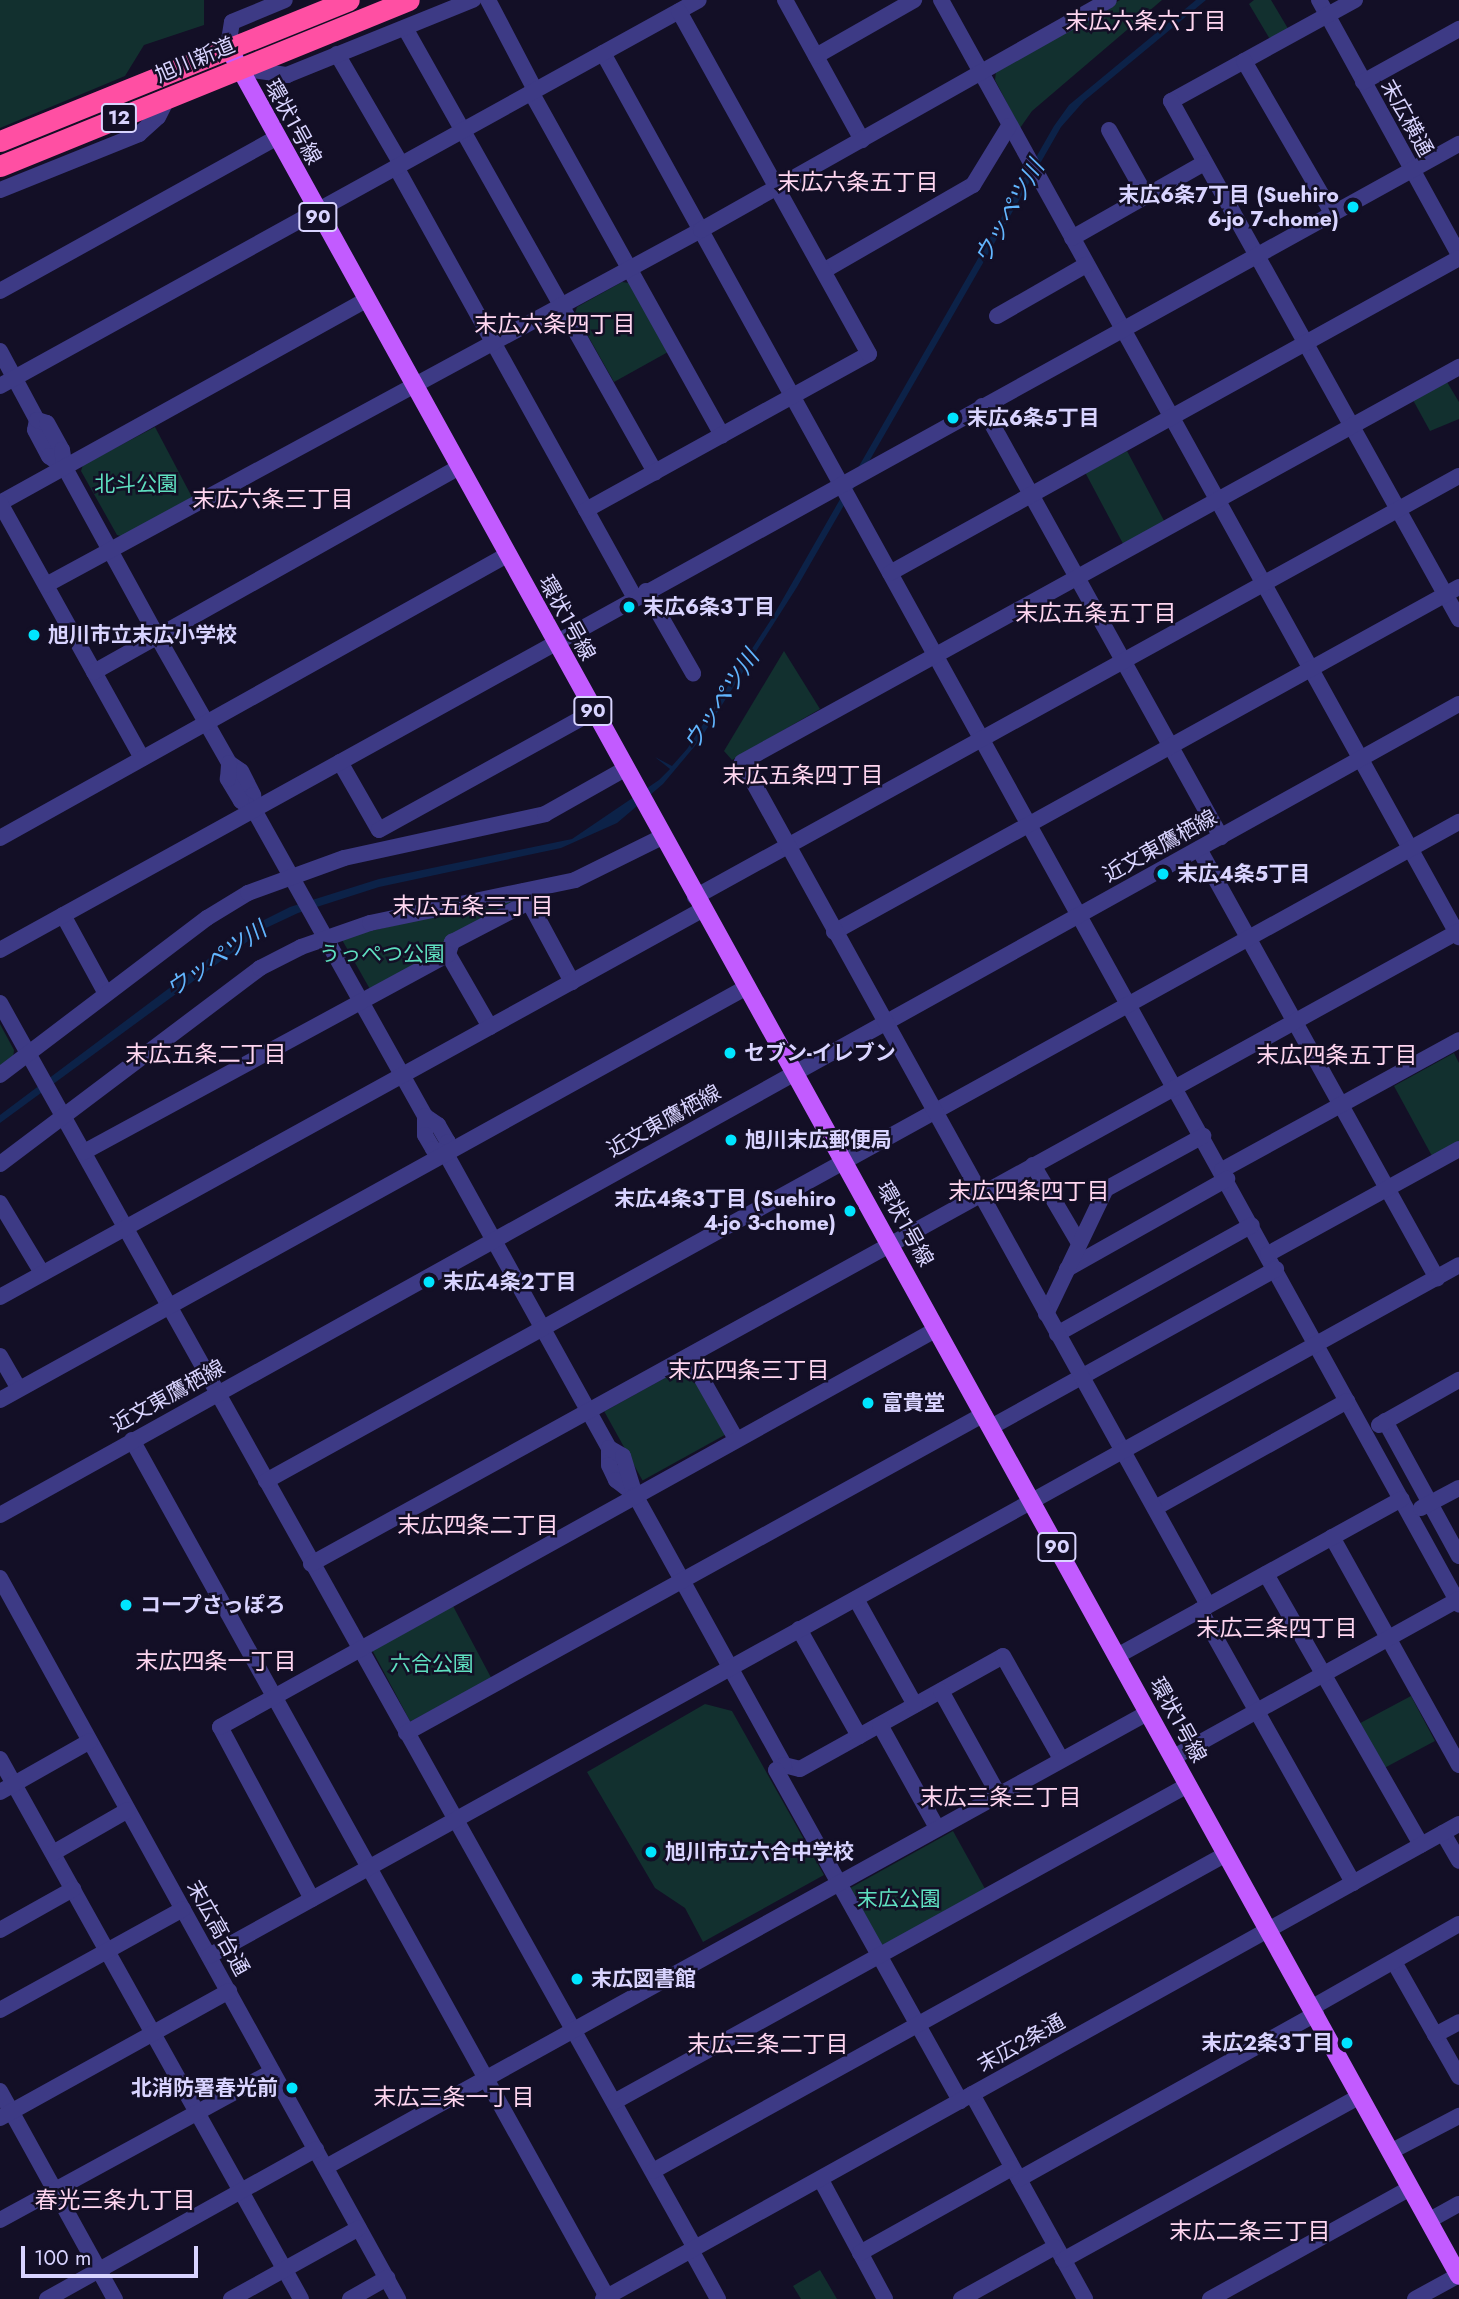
<!DOCTYPE html>
<meta charset="utf-8">
<style>
body{margin:0}
#map{position:relative;width:1459px;height:2299px;overflow:hidden;background:#130f26;font-family:Jost,"Noto Sans JP",sans-serif}
div>[style]{position:absolute}
[style*='--x']{left:calc(var(--x)*1px);top:calc(var(--y)*1px);width:calc(var(--w)*1px);rotate:calc(var(--a)*1deg)}
.green>*{inset:0;background:#12302f;transform-origin:0 0}
.water>*{inset:0;background:#0c2248}
.minor>*{height:16px;margin:-8px;padding:0 8px;transform-origin:8px;border-radius:8px;background:#3d3a85}
.major>*{height:18px;margin:-9px;padding:0 9px;transform-origin:9px;border-radius:9px;background:#c25bff}
.highway>*{height:21px;margin:-10.5px;padding:0 10.5px;transform-origin:10.5px;border-radius:10.5px;background:#ff4fa3}
.dots>*{width:19px;height:19px;translate:-50% -50%;box-sizing:border-box;border:4px solid #130f26;border-radius:50%}
span{translate:-50% -50%;white-space:nowrap;text-align:center;line-height:1.15;-webkit-text-stroke:5px #130f26;paint-order:stroke}
.shield-label span{padding:2px 5px;background:#130f26;border:2px solid;border-radius:5px;-webkit-text-stroke-width:0}
.shield-label{font-size:19px;color:#d9d4ff;font-weight:700}
.street-label{font-size:21px;color:#d9d4ff}
.poi-label{font-size:21px;color:#d9d4ff;font-weight:700}
.right{translate:-100% -50%;text-align:right}
.left{translate:0 -50%;text-align:left}
.park-label{font-size:21px;color:#5fe0c0}
.neighbourhood-label{font-size:23px;color:#ffd6f0}
.water-label{font-size:23px;color:#62b6ff;font-style:italic}
.scale{position:absolute;left:21px;top:2246px;width:177px;height:32px;box-sizing:border-box;border:4px solid #d9d4ff;border-top:0;padding-left:9px;font-size:21px;line-height:24px;white-space:nowrap;color:#d9d4ff;-webkit-text-stroke:5px #130f26;paint-order:stroke}
</style>
<div id="map">
<div class="green">
<i style="clip-path:polygon(0 0,204px 0,204px 25px,144px 45px,125px 76px,0 128px)"></i>
<i style="clip-path:polygon(1120px 0,1162px 0,1032px 111px,1020px 128px,995px 80px,996px 71px)"></i>
<i style="clip-path:polygon(1254px 0,1271px 0,1290px 32px,1271px 41px,1249px 4px)"></i>
<i style="clip-path:polygon(622px 282px,630px 283px,668px 352px,614px 382px,575px 313px,577px 307px)"></i>
<i style="clip-path:polygon(1447px 382px,1459px 402px,1459px 419px,1430px 431px,1413px 400px)"></i>
<i style="clip-path:polygon(155px 427px,193px 499px,124px 537px,117px 535px,81px 471px,83px 465px)"></i>
<i style="left:1127px;top:451px;width:80px;height:47px;rotate:62deg"></i>
<i style="clip-path:polygon(784px 651px,820px 709px,732px 760px,724px 751px)"></i>
<i style="clip-path:polygon(518px 896px,519px 901px,438px 956px,371px 991px,341px 938px)"></i>
<i style="clip-path:polygon(0 1024px,14px 1050px,13px 1058px,0 1068px)"></i>
<i style="clip-path:polygon(1454px 1053px,1459px 1063px,1459px 1141px,1432px 1156px,1394px 1086px)"></i>
<i style="left:690px;top:1364px;width:79px;height:98px;rotate:61deg"></i>
<i style="left:453px;top:1606px;width:82px;height:92px;rotate:62deg"></i>
<i style="left:1411px;top:1696px;width:51px;height:60px;rotate:62deg"></i>
<i style="clip-path:polygon(705px 1704px,732px 1711px,824px 1875px,703px 1942px,685px 1908px,655px 1888px,587px 1772px)"></i>
<i style="left:953px;top:1831px;width:66px;height:119px;rotate:61deg"></i>
<i style="clip-path:polygon(820px 2270px,837px 2299px,801px 2299px,793px 2286px)"></i>
</div>
<div class="water">
<i style="clip-path:polygon(1196px 0,1206px 0,1084px 101px,1061px 127px,797px 587px,699px 741px,663px 784px,617px 823px,561px 848px,379px 887px,298px 913px,266px 928px,0 1123px,0 1115px,252px 926px,290px 907px,379px 879px,572px 839px,659px 780px,670px 769px,655px 757px,672px 766px,687px 749px,772px 618px,1054px 126px,1069px 105px)"></i>
</div>
<div class="minor">
<i style="--x:488;--y:0;--w:102;--a:62.4"></i>
<i style="--x:785;--y:0;--w:160;--a:61.2"></i>
<i style="--x:941;--y:0;--w:1071;--a:61.06"></i>
<i style="--x:1319;--y:0;--w:291;--a:61.2"></i>
<i style="--x:1355;--y:0;--w:210;--a:151.2"></i>
<i style="--x:1171;--y:101;--w:593;--a:60.93"></i>
<i style="--x:405;--y:28;--w:510;--a:60.62"></i>
<i style="--x:228;--y:47;--w:25;--a:-81"></i>
<i style="--x:232;--y:22;--w:57;--a:-22.5"></i>
<i style="--x:603;--y:53;--w:1772;--a:61.11"></i>
<i style="--x:337;--y:54;--w:127;--a:59.8"></i>
<i style="--x:816;--y:56;--w:113;--a:-29.7"></i>
<i style="--x:1244;--y:61;--w:176;--a:59.9"></i>
<i style="--x:240;--y:68;--w:48;--a:8.5"></i>
<i style="--x:287;--y:75;--w:201;--a:-22"></i>
<i style="--x:1363;--y:82;--w:110;--a:-28.9"></i>
<i style="--x:531;--y:92;--w:393;--a:60.9"></i>
<i style="--x:1109;--y:130;--w:76;--a:60.7"></i>
<i style="--x:396;--y:167;--w:493;--a:61"></i>
<i style="--x:0;--y:190;--w:150;--a:-21.9"></i>
<i style="--x:139;--y:134;--w:25;--a:-42"></i>
<i style="--x:158;--y:117;--w:20;--a:-63"></i>
<i style="--x:1072;--y:238;--w:152;--a:-29.6"></i>
<i style="--x:825;--y:270;--w:171;--a:-29.9"></i>
<i style="--x:973;--y:185;--w:69;--a:-58.6"></i>
<i style="--x:0;--y:291;--w:316;--a:-29"></i>
<i style="--x:997;--y:316;--w:103;--a:-29.8"></i>
<i style="--x:0;--y:351;--w:78;--a:61.8"></i>
<i style="--x:37;--y:420;--w:10;--a:101"></i>
<i style="--x:35;--y:430;--w:30;--a:62"></i>
<i style="--x:49;--y:456;--w:20;--a:37"></i>
<i style="--x:0;--y:386;--w:798;--a:-28.91"></i>
<i style="--x:982;--y:406;--w:493;--a:61"></i>
<i style="--x:37;--y:420;--w:10;--a:17"></i>
<i style="--x:47;--y:423;--w:31;--a:61"></i>
<i style="--x:62;--y:450;--w:18;--a:81"></i>
<i style="--x:65;--y:468;--w:192;--a:61.3"></i>
<i style="--x:157;--y:636;--w:146;--a:60.4"></i>
<i style="--x:229;--y:763;--w:14;--a:34"></i>
<i style="--x:241;--y:771;--w:27;--a:63"></i>
<i style="--x:253;--y:795;--w:15;--a:86"></i>
<i style="--x:254;--y:810;--w:16;--a:-145"></i>
<i style="--x:241;--y:801;--w:26;--a:-121"></i>
<i style="--x:228;--y:779;--w:16;--a:-86"></i>
<i style="--x:0;--y:503;--w:419;--a:-29"></i>
<i style="--x:0;--y:503;--w:292;--a:60.9"></i>
<i style="--x:586;--y:510;--w:323;--a:-28.9"></i>
<i style="--x:869;--y:354;--w:392;--a:-119"></i>
<i style="--x:890;--y:573;--w:650;--a:-28.97"></i>
<i style="--x:46;--y:585;--w:745;--a:-28.46"></i>
<i style="--x:701;--y:230;--w:468;--a:-29.4"></i>
<i style="--x:646;--y:591;--w:95;--a:60.2"></i>
<i style="--x:94;--y:672;--w:419;--a:-29.3"></i>
<i style="--x:340;--y:762;--w:78;--a:60.2"></i>
<i style="--x:379;--y:830;--w:244;--a:-28.9"></i>
<i style="--x:254;--y:810;--w:351;--a:60.8"></i>
<i style="--x:425;--y:1116;--w:16;--a:35"></i>
<i style="--x:438;--y:1125;--w:20;--a:60"></i>
<i style="--x:448;--y:1142;--w:12;--a:99"></i>
<i style="--x:0;--y:838;--w:581;--a:-29.17"></i>
<i style="--x:1199;--y:849;--w:491;--a:61"></i>
<i style="--x:695;--y:897;--w:872;--a:-28.86"></i>
<i style="--x:529;--y:902;--w:91;--a:61.7"></i>
<i style="--x:63;--y:915;--w:90;--a:61.4"></i>
<i style="--x:834;--y:932;--w:714;--a:-28.9"></i>
<i style="--x:0;--y:950;--w:1667;--a:-28.92"></i>
<i style="--x:0;--y:1003;--w:1426;--a:60.83"></i>
<i style="--x:490;--y:1027;--w:84;--a:-119.9"></i>
<i style="--x:448;--y:954;--w:13;--a:-72"></i>
<i style="--x:452;--y:942;--w:87;--a:-27.5"></i>
<i style="--x:529;--y:902;--w:12;--a:-114"></i>
<i style="--x:0;--y:1075;--w:260;--a:-37.2"></i>
<i style="--x:207;--y:918;--w:48;--a:-31.4"></i>
<i style="--x:248;--y:893;--w:102;--a:-20"></i>
<i style="--x:344;--y:858;--w:206;--a:-12.3"></i>
<i style="--x:545;--y:814;--w:92;--a:-29.4"></i>
<i style="--x:425;--y:1116;--w:19;--a:90"></i>
<i style="--x:425;--y:1135;--w:16;--a:60"></i>
<i style="--x:433;--y:1149;--w:14;--a:21"></i>
<i style="--x:446;--y:1154;--w:336;--a:61"></i>
<i style="--x:609;--y:1448;--w:17;--a:90"></i>
<i style="--x:609;--y:1465;--w:17;--a:65"></i>
<i style="--x:616;--y:1480;--w:24;--a:38"></i>
<i style="--x:84;--y:1152;--w:414;--a:-28.5"></i>
<i style="--x:0;--y:1164;--w:326;--a:-37"></i>
<i style="--x:260;--y:968;--w:46;--a:-27.1"></i>
<i style="--x:301;--y:947;--w:73;--a:-19.2"></i>
<i style="--x:370;--y:923;--w:209;--a:-11.8"></i>
<i style="--x:575;--y:880;--w:97;--a:-26.3"></i>
<i style="--x:1033;--y:1165;--w:91;--a:59.5"></i>
<i style="--x:1222;--y:1170;--w:270;--a:-28.7"></i>
<i style="--x:0;--y:1203;--w:82;--a:59"></i>
<i style="--x:1268;--y:1254;--w:218;--a:-28.8"></i>
<i style="--x:1067;--y:1269;--w:184;--a:-29.4"></i>
<i style="--x:0;--y:1297;--w:802;--a:-28.87"></i>
<i style="--x:1046;--y:1314;--w:139;--a:-64.4"></i>
<i style="--x:1106;--y:1189;--w:111;--a:-28.7"></i>
<i style="--x:1057;--y:1334;--w:223;--a:-29.2"></i>
<i style="--x:0;--y:1356;--w:38;--a:60"></i>
<i style="--x:689;--y:1356;--w:95;--a:60.5"></i>
<i style="--x:0;--y:1400;--w:851;--a:-28.94"></i>
<i style="--x:1385;--y:1421;--w:154;--a:61.3"></i>
<i style="--x:1379;--y:1425;--w:92;--a:-29.4"></i>
<i style="--x:991;--y:1427;--w:326;--a:-29"></i>
<i style="--x:132;--y:1440;--w:980;--a:61"></i>
<i style="--x:609;--y:1448;--w:16;--a:30"></i>
<i style="--x:623;--y:1456;--w:41;--a:72.9"></i>
<i style="--x:635;--y:1495;--w:308;--a:61.1"></i>
<i style="--x:784;--y:1765;--w:16;--a:14"></i>
<i style="--x:800;--y:1769;--w:232;--a:-29.1"></i>
<i style="--x:1003;--y:1656;--w:118;--a:60.6"></i>
<i style="--x:266;--y:1481;--w:1363;--a:-28.92"></i>
<i style="--x:1155;--y:1508;--w:220;--a:-29.1"></i>
<i style="--x:1421;--y:1508;--w:43;--a:-27.8"></i>
<i style="--x:0;--y:1515;--w:1669;--a:-29.07"></i>
<i style="--x:1332;--y:1537;--w:261;--a:60.9"></i>
<i style="--x:311;--y:1564;--w:1311;--a:-28.87"></i>
<i style="--x:1266;--y:1574;--w:312;--a:60.2"></i>
<i style="--x:0;--y:1578;--w:824;--a:61.1"></i>
<i style="--x:856;--y:1599;--w:121;--a:60.9"></i>
<i style="--x:1208;--y:1605;--w:963;--a:-118.93"></i>
<i style="--x:742;--y:762;--w:819;--a:-28.85"></i>
<i style="--x:1200;--y:1610;--w:313;--a:60.7"></i>
<i style="--x:799;--y:1629;--w:123;--a:60.7"></i>
<i style="--x:1117;--y:1656;--w:325;--a:-28.9"></i>
<i style="--x:941;--y:1691;--w:118;--a:61"></i>
<i style="--x:880;--y:1725;--w:118;--a:61"></i>
<i style="--x:406;--y:1733;--w:660;--a:-28.89"></i>
<i style="--x:1174;--y:1757;--w:326;--a:-29"></i>
<i style="--x:0;--y:1759;--w:618;--a:60.86"></i>
<i style="--x:784;--y:1765;--w:9;--a:148"></i>
<i style="--x:776;--y:1770;--w:379;--a:60.9"></i>
<i style="--x:0;--y:1792;--w:103;--a:-29.5"></i>
<i style="--x:1443;--y:1833;--w:32;--a:60"></i>
<i style="--x:53;--y:1853;--w:86;--a:-29.8"></i>
<i style="--x:312;--y:1899;--w:195;--a:-118.1"></i>
<i style="--x:220;--y:1727;--w:820;--a:-29.03"></i>
<i style="--x:0;--y:1930;--w:84;--a:-29.3"></i>
<i style="--x:209;--y:1956;--w:1428;--a:-28.93"></i>
<i style="--x:1394;--y:1962;--w:132;--a:60.5"></i>
<i style="--x:1311;--y:2008;--w:170;--a:-29.6"></i>
<i style="--x:0;--y:2010;--w:209;--a:-28.9"></i>
<i style="--x:1435;--y:2035;--w:27;--a:-28"></i>
<i style="--x:0;--y:2091;--w:238;--a:61.1"></i>
<i style="--x:972;--y:2094;--w:234;--a:61.1"></i>
<i style="--x:614;--y:2102;--w:656;--a:-28.91"></i>
<i style="--x:0;--y:2118;--w:262;--a:-29"></i>
<i style="--x:1390;--y:2152;--w:78;--a:-27.6"></i>
<i style="--x:326;--y:2167;--w:940;--a:-28.94"></i>
<i style="--x:653;--y:2171;--w:655;--a:-28.95"></i>
<i style="--x:1019;--y:2179;--w:340;--a:-29.1"></i>
<i style="--x:821;--y:2180;--w:135;--a:61.7"></i>
<i style="--x:0;--y:2220;--w:310;--a:-28.6"></i>
<i style="--x:1428;--y:2221;--w:35;--a:-29"></i>
<i style="--x:691;--y:2250;--w:56;--a:61.1"></i>
<i style="--x:860;--y:2253;--w:174;--a:-29.2"></i>
<i style="--x:1063;--y:2260;--w:339;--a:-28.9"></i>
<i style="--x:47;--y:2299;--w:308;--a:-29.1"></i>
<i style="--x:231;--y:2299;--w:146;--a:-29"></i>
<i style="--x:350;--y:2299;--w:43;--a:-29.6"></i>
<i style="--x:603;--y:2299;--w:979;--a:-29.03"></i>
<i style="--x:961;--y:2299;--w:107;--a:-29"></i>
<i style="--x:1210;--y:2299;--w:229;--a:-29"></i>
<i style="--x:1415;--y:2299;--w:50;--a:-28.6"></i>
</div>
<div class="major">
<i style="--x:228;--y:47;--w:2546;--a:61.09"></i>
</div>
<div class="highway">
<i style="--x:0;--y:141;--w:376;--a:-22"></i>
<i style="--x:0;--y:166;--w:441;--a:-22.1"></i>
</div>
<div class="dots">
<i style="left:1353px;top:207px;background:#00e5ff"></i>
<i style="left:953px;top:418px;background:#00e5ff"></i>
<i style="left:629px;top:607px;background:#00e5ff"></i>
<i style="left:34px;top:635px;background:#00e5ff"></i>
<i style="left:1163px;top:874px;background:#00e5ff"></i>
<i style="left:730px;top:1053px;background:#00e5ff"></i>
<i style="left:731px;top:1140px;background:#00e5ff"></i>
<i style="left:850px;top:1211px;background:#00e5ff"></i>
<i style="left:429px;top:1282px;background:#00e5ff"></i>
<i style="left:868px;top:1403px;background:#00e5ff"></i>
<i style="left:126px;top:1605px;background:#00e5ff"></i>
<i style="left:651px;top:1852px;background:#00e5ff"></i>
<i style="left:577px;top:1979px;background:#00e5ff"></i>
<i style="left:1347px;top:2043px;background:#00e5ff"></i>
<i style="left:292px;top:2088px;background:#00e5ff"></i>
</div>
<div class="shield-label">
<span style="left:119px;top:118px">12</span>
<span style="left:318px;top:217px">90</span>
<span style="left:593px;top:711px">90</span>
<span style="left:1057px;top:1547px">90</span>
</div>
<div class="street-label">
<span style="left:195px;top:60px;rotate:-23deg">旭川新道</span>
<span style="left:1407px;top:118px;rotate:61deg">末広横通</span>
<span style="left:293px;top:122px;rotate:61deg">環状1号線</span>
<span style="left:567px;top:618px;rotate:61deg">環状1号線</span>
<span style="left:1160px;top:846px;rotate:-29deg">近文東鷹栖線</span>
<span style="left:664px;top:1121px;rotate:-29deg">近文東鷹栖線</span>
<span style="left:905px;top:1224px;rotate:61deg">環状1号線</span>
<span style="left:168px;top:1396px;rotate:-29deg">近文東鷹栖線</span>
<span style="left:1178px;top:1720px;rotate:61deg">環状1号線</span>
<span style="left:218px;top:1928px;rotate:61deg">末広高台通</span>
<span style="left:1021px;top:2043px;rotate:-29deg">末広2条通</span>
</div>
<div class="poi-label">
<span class="right" style="left:1339px;top:207px">末広6条7丁目 (Suehiro<br>6-jo 7-chome)</span>
<span class="left" style="left:967px;top:418px">末広6条5丁目</span>
<span class="left" style="left:643px;top:607px">末広6条3丁目</span>
<span class="left" style="left:48px;top:635px">旭川市立末広小学校</span>
<span class="left" style="left:1177px;top:874px">末広4条5丁目</span>
<span class="left" style="left:744px;top:1053px">セブン-イレブン</span>
<span class="left" style="left:745px;top:1140px">旭川末広郵便局</span>
<span class="right" style="left:836px;top:1211px">末広4条3丁目 (Suehiro<br>4-jo 3-chome)</span>
<span class="left" style="left:443px;top:1282px">末広4条2丁目</span>
<span class="left" style="left:882px;top:1403px">富貴堂</span>
<span class="left" style="left:140px;top:1605px">コープさっぽろ</span>
<span class="left" style="left:665px;top:1852px">旭川市立六合中学校</span>
<span class="left" style="left:591px;top:1979px">末広図書館</span>
<span class="right" style="left:1333px;top:2043px">末広2条3丁目</span>
<span class="right" style="left:278px;top:2088px">北消防署春光前</span>
</div>
<div class="park-label">
<span style="left:136px;top:484px">北斗公園</span>
<span style="left:382px;top:954px">うっぺつ公園</span>
<span style="left:432px;top:1664px">六合公園</span>
<span style="left:899px;top:1899px">末広公園</span>
</div>
<div class="neighbourhood-label">
<span style="left:1146px;top:21px">末広六条六丁目</span>
<span style="left:858px;top:182px">末広六条五丁目</span>
<span style="left:555px;top:324px">末広六条四丁目</span>
<span style="left:273px;top:499px">末広六条三丁目</span>
<span style="left:1096px;top:613px">末広五条五丁目</span>
<span style="left:803px;top:775px">末広五条四丁目</span>
<span style="left:473px;top:906px">末広五条三丁目</span>
<span style="left:206px;top:1054px">末広五条二丁目</span>
<span style="left:1337px;top:1055px">末広四条五丁目</span>
<span style="left:1029px;top:1191px">末広四条四丁目</span>
<span style="left:749px;top:1370px">末広四条三丁目</span>
<span style="left:478px;top:1525px">末広四条二丁目</span>
<span style="left:1277px;top:1628px">末広三条四丁目</span>
<span style="left:216px;top:1661px">末広四条一丁目</span>
<span style="left:1001px;top:1797px">末広三条三丁目</span>
<span style="left:768px;top:2044px">末広三条二丁目</span>
<span style="left:454px;top:2097px">末広三条一丁目</span>
<span style="left:115px;top:2200px">春光三条九丁目</span>
<span style="left:1250px;top:2231px">末広二条三丁目</span>
</div>
<div class="water-label">
<span style="left:1009px;top:212px;rotate:-60deg">ウッペツ川</span>
<span style="left:721px;top:700px;rotate:-56deg">ウッペツ川</span>
<span style="left:216px;top:959px;rotate:-34deg">ウッペツ川</span>
</div>
<div class="scale">100 m</div>
</div>
